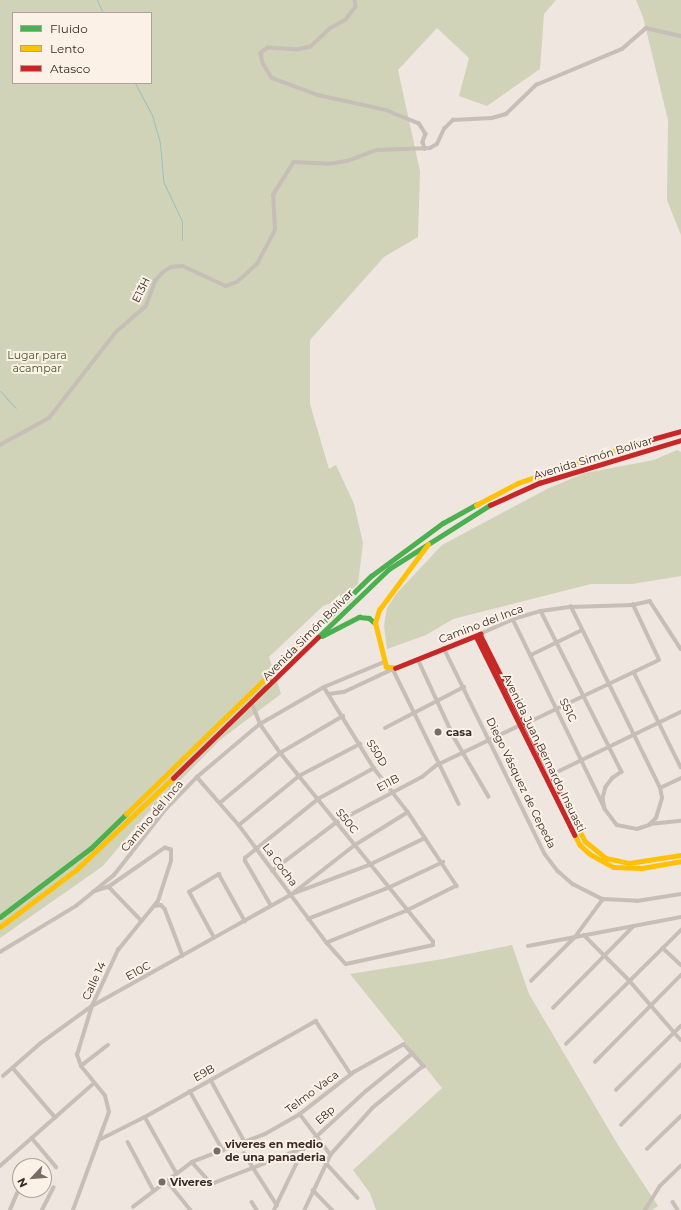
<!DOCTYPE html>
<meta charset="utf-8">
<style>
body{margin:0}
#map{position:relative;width:681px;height:1210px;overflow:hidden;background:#eee6df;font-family:Montserrat,sans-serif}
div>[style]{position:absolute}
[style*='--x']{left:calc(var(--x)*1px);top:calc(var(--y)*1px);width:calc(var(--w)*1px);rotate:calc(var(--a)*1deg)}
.green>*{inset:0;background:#d0d3b7}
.stream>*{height:1px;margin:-0.5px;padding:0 0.5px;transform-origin:0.5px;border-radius:0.5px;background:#99c2c1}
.street>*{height:3.5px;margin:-1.75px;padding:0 1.75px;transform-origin:1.75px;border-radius:1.75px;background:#c7beb8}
.fast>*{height:4.5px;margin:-2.25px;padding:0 2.25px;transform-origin:2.25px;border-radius:2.25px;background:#4caf50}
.slow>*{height:4.5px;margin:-2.25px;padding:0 2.25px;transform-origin:2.25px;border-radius:2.25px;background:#ffc107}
.jam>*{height:4.5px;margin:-2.25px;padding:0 2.25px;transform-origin:2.25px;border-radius:2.25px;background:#c62828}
.dots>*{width:11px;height:11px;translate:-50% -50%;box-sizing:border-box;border:2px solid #fbf1e6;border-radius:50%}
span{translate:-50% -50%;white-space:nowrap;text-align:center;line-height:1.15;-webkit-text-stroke:4px #fbf1e6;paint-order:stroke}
.street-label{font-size:11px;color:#382b26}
.park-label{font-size:11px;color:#485827}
.poi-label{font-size:11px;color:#382b26;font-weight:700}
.left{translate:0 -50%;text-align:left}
.legend{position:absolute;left:12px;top:12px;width:140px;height:72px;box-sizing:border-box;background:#fbf1e6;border:1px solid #ada299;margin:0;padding:5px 7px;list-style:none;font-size:12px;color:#382b26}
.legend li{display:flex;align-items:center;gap:8px;height:20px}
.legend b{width:20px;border:1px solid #ada299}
.north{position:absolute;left:12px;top:1158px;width:40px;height:40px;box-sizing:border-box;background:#fbf1e6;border:1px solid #ada299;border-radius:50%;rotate:244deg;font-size:11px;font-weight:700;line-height:16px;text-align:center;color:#382b26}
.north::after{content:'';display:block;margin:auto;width:14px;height:18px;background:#786c67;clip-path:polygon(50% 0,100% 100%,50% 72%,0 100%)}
</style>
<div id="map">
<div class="green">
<i style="clip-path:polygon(evenodd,0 0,556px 0,544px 14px,540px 69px,487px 106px,459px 96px,469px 58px,437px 28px,398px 70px,420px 171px,418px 237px,384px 257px,310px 340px,310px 404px,329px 469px,336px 465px,354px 504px,363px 543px,358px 584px,336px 601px,323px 606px,269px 657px,281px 694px,220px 740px,145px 816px,103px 866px,0 938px,0 0,13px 13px,151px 13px,151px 83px,13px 83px,13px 13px)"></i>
<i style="clip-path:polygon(636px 0,681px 0,681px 235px,667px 200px,668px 120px,643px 17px)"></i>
<i style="clip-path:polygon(677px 450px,681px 452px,681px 576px,632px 584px,591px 584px,453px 619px,426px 635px,387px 649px,384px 626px,387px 608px,396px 594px,442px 545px,549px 488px,585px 473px,654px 460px)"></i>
<i style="clip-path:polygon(512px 945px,529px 994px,618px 1145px,658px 1206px,652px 1210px,376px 1210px,370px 1193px,353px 1170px,442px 1088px,350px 974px,443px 959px)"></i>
</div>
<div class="stream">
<i style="--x:97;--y:0;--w:14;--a:65"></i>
<i style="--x:135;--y:83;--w:36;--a:62"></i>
<i style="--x:152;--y:115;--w:29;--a:74"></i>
<i style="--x:160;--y:143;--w:38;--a:85"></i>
<i style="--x:163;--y:181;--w:44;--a:64.6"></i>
<i style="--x:182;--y:221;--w:19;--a:90"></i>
<i style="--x:0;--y:391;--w:23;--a:47"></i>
</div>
<div class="street">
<i style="--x:355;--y:0;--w:7;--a:82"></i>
<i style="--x:356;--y:7;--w:16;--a:128"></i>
<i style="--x:346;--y:20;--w:18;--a:151"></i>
<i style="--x:330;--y:29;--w:26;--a:137"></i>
<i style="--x:311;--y:47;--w:14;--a:168"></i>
<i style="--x:297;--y:50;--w:29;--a:-176"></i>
<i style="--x:268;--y:48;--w:9;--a:144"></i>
<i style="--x:261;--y:53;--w:10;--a:79"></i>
<i style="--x:263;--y:63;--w:17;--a:59"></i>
<i style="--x:272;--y:78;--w:49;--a:20.3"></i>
<i style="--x:318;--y:95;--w:70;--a:12.4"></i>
<i style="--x:386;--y:110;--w:35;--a:22"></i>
<i style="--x:419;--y:123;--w:13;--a:58"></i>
<i style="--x:426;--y:134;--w:9;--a:111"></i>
<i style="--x:423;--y:142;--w:7;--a:74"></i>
<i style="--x:0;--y:445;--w:56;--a:-28.9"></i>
<i style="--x:49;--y:418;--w:109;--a:-52.1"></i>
<i style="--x:116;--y:332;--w:40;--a:-41"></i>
<i style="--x:146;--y:306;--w:27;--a:-70"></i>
<i style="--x:155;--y:281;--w:12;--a:-48"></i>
<i style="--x:163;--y:272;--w:9;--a:-32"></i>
<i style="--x:171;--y:267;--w:12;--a:-5"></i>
<i style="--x:183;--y:266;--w:47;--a:24.9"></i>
<i style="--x:226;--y:286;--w:12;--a:-20"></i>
<i style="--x:237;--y:282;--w:27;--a:-42"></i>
<i style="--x:257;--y:264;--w:38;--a:-62"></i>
<i style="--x:275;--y:230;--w:35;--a:-93"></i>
<i style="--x:273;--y:195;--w:39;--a:-58"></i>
<i style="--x:294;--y:162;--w:34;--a:3"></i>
<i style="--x:328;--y:164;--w:20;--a:-9"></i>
<i style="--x:348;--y:161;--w:31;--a:-21"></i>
<i style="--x:377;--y:150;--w:53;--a:-2.2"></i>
<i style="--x:430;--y:148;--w:8;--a:-30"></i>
<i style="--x:437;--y:144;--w:17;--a:-65"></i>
<i style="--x:444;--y:129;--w:13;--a:-45"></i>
<i style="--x:453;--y:120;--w:39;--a:-3"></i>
<i style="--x:492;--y:118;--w:15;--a:-16"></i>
<i style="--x:506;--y:114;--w:42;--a:-44"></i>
<i style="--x:536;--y:85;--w:93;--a:-22.7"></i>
<i style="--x:622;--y:49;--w:32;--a:-41"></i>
<i style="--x:646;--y:28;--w:36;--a:13"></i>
<i style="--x:541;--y:611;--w:180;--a:63.3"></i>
<i style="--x:622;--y:772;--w:11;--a:146"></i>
<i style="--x:613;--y:778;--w:11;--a:128"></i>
<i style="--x:606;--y:787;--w:11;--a:105"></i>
<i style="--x:603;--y:798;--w:11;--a:80"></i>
<i style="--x:605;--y:809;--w:20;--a:53"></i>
<i style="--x:617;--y:825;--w:20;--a:11"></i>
<i style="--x:637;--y:829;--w:13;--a:-18"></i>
<i style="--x:649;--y:825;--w:10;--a:-45"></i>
<i style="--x:656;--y:818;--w:21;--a:-73"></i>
<i style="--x:662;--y:798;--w:10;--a:-101"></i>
<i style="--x:660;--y:788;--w:202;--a:-116.2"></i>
<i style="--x:513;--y:619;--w:208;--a:64.1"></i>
<i style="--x:480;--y:634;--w:36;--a:-24"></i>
<i style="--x:513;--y:619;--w:29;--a:-16"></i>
<i style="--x:541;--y:611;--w:30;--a:-8"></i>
<i style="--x:571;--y:607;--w:62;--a:-1.8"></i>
<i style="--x:633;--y:605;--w:17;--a:-13"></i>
<i style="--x:650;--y:601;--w:57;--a:57.1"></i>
<i style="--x:444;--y:648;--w:229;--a:63.9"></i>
<i style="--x:545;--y:854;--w:21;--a:53"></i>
<i style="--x:558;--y:871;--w:20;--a:41"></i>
<i style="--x:573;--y:884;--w:34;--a:27"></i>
<i style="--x:603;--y:899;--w:34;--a:3"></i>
<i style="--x:637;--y:901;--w:45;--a:-9"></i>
<i style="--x:531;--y:655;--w:57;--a:-26.1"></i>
<i style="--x:418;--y:659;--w:86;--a:65.2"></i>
<i style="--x:454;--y:737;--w:69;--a:59.7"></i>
<i style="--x:634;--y:672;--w:106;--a:63.7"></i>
<i style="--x:324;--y:687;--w:95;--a:58.3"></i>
<i style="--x:374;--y:768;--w:56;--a:52.3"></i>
<i style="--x:408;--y:812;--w:89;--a:56.5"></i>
<i style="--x:457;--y:886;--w:56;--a:153.4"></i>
<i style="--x:407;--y:911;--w:86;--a:158.2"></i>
<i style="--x:329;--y:694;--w:15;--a:-8"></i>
<i style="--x:344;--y:692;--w:54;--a:-25.1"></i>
<i style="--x:393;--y:669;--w:150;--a:63.9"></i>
<i style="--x:525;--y:724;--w:148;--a:-25.5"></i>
<i style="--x:659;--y:660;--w:61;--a:-115.3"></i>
<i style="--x:385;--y:728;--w:89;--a:-27.4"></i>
<i style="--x:549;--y:776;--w:147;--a:-25.9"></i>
<i style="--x:197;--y:777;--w:64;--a:48.8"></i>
<i style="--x:239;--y:825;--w:147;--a:53.3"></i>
<i style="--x:327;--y:943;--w:28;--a:48"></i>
<i style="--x:346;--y:964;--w:89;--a:-12.3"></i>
<i style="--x:433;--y:945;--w:3;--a:-90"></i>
<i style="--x:433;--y:942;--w:243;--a:-129"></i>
<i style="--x:280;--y:753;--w:35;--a:-125"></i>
<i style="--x:260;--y:724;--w:22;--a:-112"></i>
<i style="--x:660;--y:788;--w:23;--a:-25"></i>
<i style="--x:221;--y:802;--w:77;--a:-39.7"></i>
<i style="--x:280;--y:753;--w:73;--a:-30.4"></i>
<i style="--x:650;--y:824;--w:31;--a:-6"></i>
<i style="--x:239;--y:825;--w:77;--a:-39.2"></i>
<i style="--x:299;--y:776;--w:69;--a:-27.7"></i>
<i style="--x:272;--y:871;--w:81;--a:-37"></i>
<i style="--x:337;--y:822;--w:96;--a:-27.9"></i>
<i style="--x:422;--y:777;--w:19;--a:-39"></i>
<i style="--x:437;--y:765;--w:93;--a:-25.5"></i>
<i style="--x:109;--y:887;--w:47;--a:45.9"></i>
<i style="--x:295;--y:893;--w:79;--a:-20.7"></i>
<i style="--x:369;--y:865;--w:62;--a:-25.7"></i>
<i style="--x:154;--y:906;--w:7;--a:-8"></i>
<i style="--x:161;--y:905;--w:6;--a:45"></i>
<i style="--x:165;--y:909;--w:50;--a:69"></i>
<i style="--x:271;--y:906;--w:52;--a:-120"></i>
<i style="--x:245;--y:861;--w:3;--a:-90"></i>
<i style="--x:245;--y:858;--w:94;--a:-38.9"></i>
<i style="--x:318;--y:799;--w:64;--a:-29"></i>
<i style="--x:308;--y:919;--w:86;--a:-21.2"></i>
<i style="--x:388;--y:888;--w:61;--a:-25.3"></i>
<i style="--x:584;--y:935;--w:64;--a:45"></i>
<i style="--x:629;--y:980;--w:79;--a:49.1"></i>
<i style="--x:214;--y:938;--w:52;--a:-118.5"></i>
<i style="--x:189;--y:892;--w:35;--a:-31"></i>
<i style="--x:219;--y:874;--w:54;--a:61"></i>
<i style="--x:528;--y:946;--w:156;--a:-10.7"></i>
<i style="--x:663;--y:948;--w:25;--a:43"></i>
<i style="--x:0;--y:952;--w:89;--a:-31.2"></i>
<i style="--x:76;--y:906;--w:49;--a:-39.2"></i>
<i style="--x:114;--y:875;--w:83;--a:-51.9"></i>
<i style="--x:165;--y:810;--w:46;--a:-45.9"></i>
<i style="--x:197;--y:777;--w:82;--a:-40.1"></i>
<i style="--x:260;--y:724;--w:74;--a:-30"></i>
<i style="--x:324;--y:687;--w:65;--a:-22.6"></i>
<i style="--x:531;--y:981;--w:62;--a:-45"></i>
<i style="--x:575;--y:937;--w:47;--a:-53.6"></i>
<i style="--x:553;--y:1008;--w:115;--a:-45.4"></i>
<i style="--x:566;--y:1044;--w:162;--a:-44.7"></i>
<i style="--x:595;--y:1062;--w:122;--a:-45.3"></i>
<i style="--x:81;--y:1066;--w:34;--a:-38"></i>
<i style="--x:13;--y:1068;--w:65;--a:49.4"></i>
<i style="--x:3;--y:1076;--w:50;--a:-41"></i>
<i style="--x:41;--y:1043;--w:63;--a:-36"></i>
<i style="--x:92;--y:1006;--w:228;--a:-29.2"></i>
<i style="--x:291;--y:895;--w:81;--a:-38"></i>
<i style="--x:355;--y:845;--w:62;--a:-31.9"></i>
<i style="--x:211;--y:1080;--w:71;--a:61.3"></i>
<i style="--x:616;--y:1090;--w:91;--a:-44.6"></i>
<i style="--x:190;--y:1091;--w:68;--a:60.8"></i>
<i style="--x:300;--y:1114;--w:51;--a:52.9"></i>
<i style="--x:145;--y:1117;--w:63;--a:60.6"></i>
<i style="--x:621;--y:1125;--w:85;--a:-45"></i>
<i style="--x:32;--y:1138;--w:38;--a:50"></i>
<i style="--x:101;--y:1139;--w:49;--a:-26.6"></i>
<i style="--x:145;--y:1117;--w:196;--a:-29.3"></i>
<i style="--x:316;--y:1021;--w:64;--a:56.6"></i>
<i style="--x:128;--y:1142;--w:55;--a:62"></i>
<i style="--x:647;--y:1149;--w:47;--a:-44.1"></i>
<i style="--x:244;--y:1153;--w:62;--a:57.6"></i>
<i style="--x:192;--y:1162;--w:28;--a:48"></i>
<i style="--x:211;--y:1183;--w:3;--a:0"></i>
<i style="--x:214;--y:1183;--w:97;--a:-21.3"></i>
<i style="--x:326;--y:1163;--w:47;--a:47.6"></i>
<i style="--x:0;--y:1166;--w:125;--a:-41.4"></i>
<i style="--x:29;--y:1166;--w:4;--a:-63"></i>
<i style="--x:168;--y:1182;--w:36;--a:51"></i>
<i style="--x:313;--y:1190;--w:28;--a:46"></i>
<i style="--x:252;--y:1202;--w:9;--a:58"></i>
<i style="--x:673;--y:1202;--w:9;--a:58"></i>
<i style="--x:133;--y:1207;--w:74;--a:-37.3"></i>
<i style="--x:192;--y:1162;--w:78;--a:-21"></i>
<i style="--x:265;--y:1134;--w:40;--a:-29.7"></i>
<i style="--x:300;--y:1114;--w:68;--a:-37.9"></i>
<i style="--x:354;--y:1072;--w:57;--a:-29.2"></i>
<i style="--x:404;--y:1044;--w:30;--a:48"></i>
<i style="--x:424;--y:1066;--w:66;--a:140.5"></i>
<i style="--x:373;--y:1108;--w:63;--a:131.8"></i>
<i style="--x:331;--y:1155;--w:61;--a:115.3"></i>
<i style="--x:10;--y:1210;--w:25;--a:-67"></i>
<i style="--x:42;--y:1210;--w:25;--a:-63"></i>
<i style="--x:73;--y:1210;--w:104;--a:-69.8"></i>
<i style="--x:109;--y:1112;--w:16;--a:-104"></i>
<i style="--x:105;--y:1096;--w:38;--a:-129"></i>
<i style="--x:81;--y:1066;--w:12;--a:-110"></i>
<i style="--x:77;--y:1055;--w:51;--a:-73"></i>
<i style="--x:92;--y:1006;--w:62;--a:-65.1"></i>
<i style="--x:118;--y:950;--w:63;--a:-50.8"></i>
<i style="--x:158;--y:901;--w:42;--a:-72"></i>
<i style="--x:171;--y:861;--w:11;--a:-90"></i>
<i style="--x:171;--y:850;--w:6;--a:-162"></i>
<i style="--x:165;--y:848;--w:68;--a:145.1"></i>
<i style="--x:109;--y:887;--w:16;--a:162"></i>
<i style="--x:274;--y:1210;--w:69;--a:-64.2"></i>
<i style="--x:304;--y:1148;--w:84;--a:-42.6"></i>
<i style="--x:366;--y:1091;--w:60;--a:-39"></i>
<i style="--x:645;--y:1210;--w:28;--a:-58"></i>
<i style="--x:660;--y:1186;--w:29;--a:-44"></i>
</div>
<div class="fast">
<i style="--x:322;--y:636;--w:42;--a:-27.2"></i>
<i style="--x:359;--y:617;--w:10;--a:6"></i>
<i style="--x:369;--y:618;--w:8;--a:40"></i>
<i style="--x:318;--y:637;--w:98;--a:-43.8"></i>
<i style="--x:389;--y:569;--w:120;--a:-32.4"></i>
<i style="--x:302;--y:643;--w:96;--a:-44.2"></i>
<i style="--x:371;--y:576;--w:89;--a:-36.4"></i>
<i style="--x:443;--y:523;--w:38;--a:-29"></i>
<i style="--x:0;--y:917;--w:114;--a:-37.2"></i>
<i style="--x:91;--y:848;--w:49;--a:-44.2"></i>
</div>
<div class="slow">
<i style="--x:476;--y:505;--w:47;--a:-27.6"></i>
<i style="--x:518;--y:483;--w:119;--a:-18.6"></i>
<i style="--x:395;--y:668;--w:9;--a:-174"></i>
<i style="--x:386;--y:667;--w:45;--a:-104"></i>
<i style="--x:375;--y:623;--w:14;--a:-73"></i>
<i style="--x:379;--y:610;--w:82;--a:-53.4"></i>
<i style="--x:565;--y:802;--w:44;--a:62.9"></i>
<i style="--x:585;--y:841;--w:27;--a:39"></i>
<i style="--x:606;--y:858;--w:24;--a:12"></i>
<i style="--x:629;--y:863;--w:53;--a:-8.7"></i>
<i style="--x:126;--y:814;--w:245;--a:-44.2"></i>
<i style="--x:575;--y:835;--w:11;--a:63"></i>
<i style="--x:580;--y:845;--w:13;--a:42"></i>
<i style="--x:590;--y:854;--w:26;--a:29"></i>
<i style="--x:613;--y:867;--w:29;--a:2"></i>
<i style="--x:642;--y:868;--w:40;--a:-10"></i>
<i style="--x:0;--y:927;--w:95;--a:-36.9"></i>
<i style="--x:76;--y:870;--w:134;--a:-43.5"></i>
</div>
<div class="jam">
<i style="--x:631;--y:445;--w:52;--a:-15.6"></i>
<i style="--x:490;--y:505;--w:54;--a:-24.2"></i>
<i style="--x:539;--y:483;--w:148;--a:-16.8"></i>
<i style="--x:476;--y:636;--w:222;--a:63.6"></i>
<i style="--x:395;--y:668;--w:92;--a:-21.8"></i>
<i style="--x:480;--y:634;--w:188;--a:63.2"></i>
<i style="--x:173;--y:778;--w:202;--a:-44.2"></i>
</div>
<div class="dots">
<i style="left:438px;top:732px;background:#786c67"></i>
<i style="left:217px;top:1151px;background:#786c67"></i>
<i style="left:162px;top:1182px;background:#786c67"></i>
</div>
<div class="street-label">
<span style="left:141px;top:290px;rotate:-64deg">E13H</span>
<span style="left:593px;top:458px;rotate:-17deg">Avenida Simón Bolívar</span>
<span style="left:481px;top:624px;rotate:-21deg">Camino del Inca</span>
<span style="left:308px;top:635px;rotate:-45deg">Avenida Simón Bolívar</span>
<span style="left:568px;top:710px;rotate:64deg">S51C</span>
<span style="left:377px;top:753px;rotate:58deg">S50D</span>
<span style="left:544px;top:753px;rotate:64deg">Avenida Juan Bernardo Insuasti</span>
<span style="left:388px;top:783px;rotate:-28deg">E11B</span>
<span style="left:521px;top:783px;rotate:64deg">Diego Vásquez de Cepeda</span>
<span style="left:152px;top:816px;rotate:-50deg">Camino del Inca</span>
<span style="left:347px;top:821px;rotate:51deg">S50C</span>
<span style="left:280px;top:865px;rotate:53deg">La Cocha</span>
<span style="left:138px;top:971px;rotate:-29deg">E10C</span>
<span style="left:94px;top:981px;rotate:-65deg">Calle 14</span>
<span style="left:204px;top:1073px;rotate:-29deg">E9B</span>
<span style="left:312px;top:1092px;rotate:-37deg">Telmo Vaca</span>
<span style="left:325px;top:1115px;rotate:-42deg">E8p</span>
</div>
<div class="park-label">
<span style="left:37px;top:362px">Lugar para<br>acampar</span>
</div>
<div class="poi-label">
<span class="left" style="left:446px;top:732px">casa</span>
<span class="left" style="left:225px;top:1151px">viveres en medio<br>de una panaderia</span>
<span class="left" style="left:170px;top:1182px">Viveres</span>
</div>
<ul class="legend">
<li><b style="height:5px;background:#4caf50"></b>Fluido</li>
<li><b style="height:5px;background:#ffc107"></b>Lento</li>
<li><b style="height:5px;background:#c62828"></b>Atasco</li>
</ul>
<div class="north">N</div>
</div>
